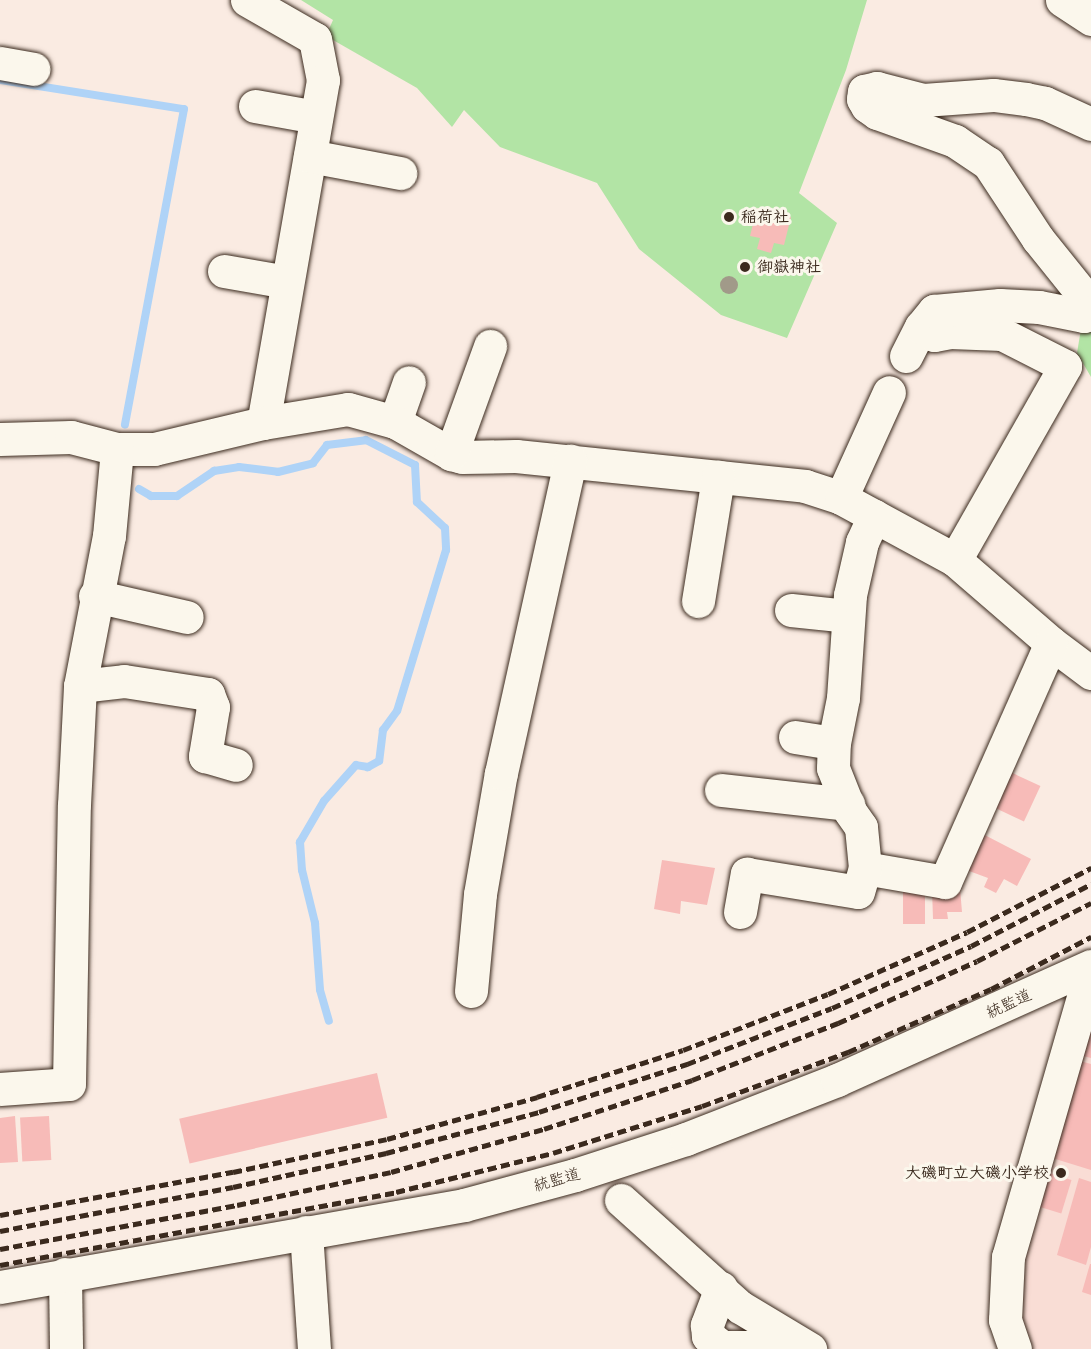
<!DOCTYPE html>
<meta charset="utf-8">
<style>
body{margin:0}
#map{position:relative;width:1091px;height:1349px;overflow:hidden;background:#faebe2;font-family:Pangolin,"Klee One",sans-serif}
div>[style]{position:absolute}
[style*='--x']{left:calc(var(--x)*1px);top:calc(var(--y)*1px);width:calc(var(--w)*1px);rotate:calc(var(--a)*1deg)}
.built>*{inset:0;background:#f9ddd5}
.green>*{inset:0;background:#b2e4a5}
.stream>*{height:8px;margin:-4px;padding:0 4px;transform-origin:4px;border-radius:4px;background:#afd3f7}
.building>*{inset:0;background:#f7bbb8;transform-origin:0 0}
.roads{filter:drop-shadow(0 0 2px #3b2a1e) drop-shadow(0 0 2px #3b2a1e)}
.minor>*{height:33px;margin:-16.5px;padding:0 16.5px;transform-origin:16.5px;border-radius:16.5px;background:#fbf7ec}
.rail>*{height:4.5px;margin-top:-2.25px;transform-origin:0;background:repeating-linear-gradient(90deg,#3b2a1e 0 9px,transparent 0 13.5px)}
.trees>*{width:18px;height:18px;margin:-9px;border-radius:50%;background:#a19a89}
.dots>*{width:16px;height:16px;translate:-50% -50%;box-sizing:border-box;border:3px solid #fbf7ec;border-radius:50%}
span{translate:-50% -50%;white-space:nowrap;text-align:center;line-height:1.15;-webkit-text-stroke:6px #fbf7ec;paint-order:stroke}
.poi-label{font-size:16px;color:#3b2a1e;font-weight:700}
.left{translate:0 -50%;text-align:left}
.right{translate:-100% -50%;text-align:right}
.street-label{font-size:16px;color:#3b2a1e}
</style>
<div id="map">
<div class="built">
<i style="clip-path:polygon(1091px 969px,1091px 1349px,1015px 1349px,1008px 1257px)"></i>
</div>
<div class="green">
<i style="clip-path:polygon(301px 0,867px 0,846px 70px,799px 193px,837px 223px,787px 338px,721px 315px,639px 249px,597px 183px,500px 147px,464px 110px,452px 127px,417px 88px,326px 36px,333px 20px)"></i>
<i style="clip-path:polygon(1091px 326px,1091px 377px,1077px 353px,1081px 329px)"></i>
</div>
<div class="stream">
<i style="--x:0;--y:80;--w:186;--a:9"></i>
<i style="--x:184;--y:109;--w:321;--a:100.6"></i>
<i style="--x:139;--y:489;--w:14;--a:30"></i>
<i style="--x:151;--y:496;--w:26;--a:0"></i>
<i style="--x:177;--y:496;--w:45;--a:-34"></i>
<i style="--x:214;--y:471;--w:25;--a:-9"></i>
<i style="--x:239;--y:467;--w:39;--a:7"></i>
<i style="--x:278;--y:472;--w:36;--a:-14"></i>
<i style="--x:313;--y:463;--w:23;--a:-52"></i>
<i style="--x:327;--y:445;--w:39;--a:-7"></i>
<i style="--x:366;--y:440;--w:55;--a:27"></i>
<i style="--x:415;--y:465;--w:37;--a:87"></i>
<i style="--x:417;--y:502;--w:38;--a:43"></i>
<i style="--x:445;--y:528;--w:22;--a:87"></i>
<i style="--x:446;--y:550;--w:168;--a:106.9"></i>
<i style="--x:397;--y:711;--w:24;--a:126"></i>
<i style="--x:383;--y:730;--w:31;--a:97"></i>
<i style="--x:379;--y:761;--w:13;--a:151"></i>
<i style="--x:368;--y:767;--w:12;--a:-171"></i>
<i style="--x:356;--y:765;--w:48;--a:131.6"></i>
<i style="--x:324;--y:801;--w:48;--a:120.3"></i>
<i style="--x:300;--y:842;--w:28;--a:86"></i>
<i style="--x:302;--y:870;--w:55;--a:76.2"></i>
<i style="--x:315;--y:923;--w:67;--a:85.7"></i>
<i style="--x:320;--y:990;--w:32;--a:74"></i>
</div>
<div class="building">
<i style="clip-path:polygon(757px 208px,791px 217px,784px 245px,774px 243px,771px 253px,757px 249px,760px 238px,750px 236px)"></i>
<i style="left:1006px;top:770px;width:38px;height:39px;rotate:25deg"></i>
<i style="clip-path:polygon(975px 830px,1031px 859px,1017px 886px,1004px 879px,996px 893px,984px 887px,988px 878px,961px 868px)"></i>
<i style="clip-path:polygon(662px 860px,715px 868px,707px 905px,681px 901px,680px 914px,654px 909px)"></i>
<i style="left:903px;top:887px;width:22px;height:37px"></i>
<i style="clip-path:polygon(960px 888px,962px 912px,947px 912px,948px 919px,933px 919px,932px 889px)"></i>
<i style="clip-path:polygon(1090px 1031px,1091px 1031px,1091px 1058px,1083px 1056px)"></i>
<i style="clip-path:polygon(1080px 1061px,1091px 1064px,1091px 1170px,1049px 1157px)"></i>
<i style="left:377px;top:1073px;width:46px;height:203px;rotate:77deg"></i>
<i style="clip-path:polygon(15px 1116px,18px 1162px,0 1163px,0 1118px)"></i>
<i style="left:49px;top:1116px;width:44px;height:29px;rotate:87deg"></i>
<i style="left:1039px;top:1170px;width:34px;height:35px;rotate:17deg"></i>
<i style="clip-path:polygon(1079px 1178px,1091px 1182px,1091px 1247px,1086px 1265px,1057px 1255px)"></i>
<i style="clip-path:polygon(1090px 1264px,1091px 1264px,1091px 1295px,1082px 1292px)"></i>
</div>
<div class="roads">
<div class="minor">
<i style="--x:247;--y:0;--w:78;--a:29.8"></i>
<i style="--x:315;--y:39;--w:42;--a:79"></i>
<i style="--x:323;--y:80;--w:348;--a:99.9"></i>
<i style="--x:1062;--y:0;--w:35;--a:33"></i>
<i style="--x:0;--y:63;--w:34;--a:10"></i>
<i style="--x:255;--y:106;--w:62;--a:10.2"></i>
<i style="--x:1091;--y:124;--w:51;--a:-155.5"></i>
<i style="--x:1045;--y:103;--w:19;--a:-168"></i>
<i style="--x:1026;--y:99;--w:33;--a:-173"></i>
<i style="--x:993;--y:95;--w:70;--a:175.9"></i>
<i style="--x:923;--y:100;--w:48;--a:-165.4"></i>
<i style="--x:877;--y:88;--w:13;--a:167"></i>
<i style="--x:864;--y:91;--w:8;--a:97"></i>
<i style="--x:863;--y:99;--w:8;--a:60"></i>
<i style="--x:867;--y:106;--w:12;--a:35"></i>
<i style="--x:877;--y:113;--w:83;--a:19.7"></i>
<i style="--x:955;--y:141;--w:40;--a:34"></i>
<i style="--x:988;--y:163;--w:91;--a:56.7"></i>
<i style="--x:1038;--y:239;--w:85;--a:51.2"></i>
<i style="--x:310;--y:156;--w:92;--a:10.7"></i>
<i style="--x:224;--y:271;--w:64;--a:9.9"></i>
<i style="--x:906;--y:356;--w:33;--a:-63"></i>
<i style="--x:395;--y:422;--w:42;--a:-70.7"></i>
<i style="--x:0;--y:439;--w:71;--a:-1.6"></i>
<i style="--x:71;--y:437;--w:48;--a:14.6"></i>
<i style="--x:117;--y:449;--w:37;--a:0"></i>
<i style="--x:154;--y:449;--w:112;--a:-13.4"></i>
<i style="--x:263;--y:423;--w:86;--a:-9.4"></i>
<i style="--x:348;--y:409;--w:49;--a:15.5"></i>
<i style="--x:395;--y:422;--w:64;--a:29.7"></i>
<i style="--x:451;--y:454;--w:11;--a:15"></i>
<i style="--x:462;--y:457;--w:54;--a:-1.1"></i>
<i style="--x:516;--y:456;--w:291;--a:5.9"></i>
<i style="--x:805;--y:486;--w:38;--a:18"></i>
<i style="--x:841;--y:498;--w:130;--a:28.5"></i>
<i style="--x:955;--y:560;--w:127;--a:40.8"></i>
<i style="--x:1051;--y:643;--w:50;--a:36.9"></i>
<i style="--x:451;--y:454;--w:115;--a:-70.1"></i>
<i style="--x:841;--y:498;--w:116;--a:-65.6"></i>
<i style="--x:955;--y:560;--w:223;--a:-60.4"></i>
<i style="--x:1065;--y:366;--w:71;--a:-153.1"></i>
<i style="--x:1002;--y:334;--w:52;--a:-177.8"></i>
<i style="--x:950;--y:332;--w:16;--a:169"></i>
<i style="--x:934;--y:335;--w:15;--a:-148"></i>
<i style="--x:921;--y:327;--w:21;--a:-51"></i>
<i style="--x:934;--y:311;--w:66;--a:-5.2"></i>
<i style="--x:1000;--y:305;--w:39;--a:3"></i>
<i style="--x:1039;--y:307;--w:46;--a:11.3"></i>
<i style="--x:1084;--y:316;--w:8;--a:-30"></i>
<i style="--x:95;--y:596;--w:94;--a:12.9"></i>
<i style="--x:698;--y:601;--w:126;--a:-80.8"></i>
<i style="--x:791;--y:610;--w:56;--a:6.1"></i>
<i style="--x:80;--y:686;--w:44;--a:-6.5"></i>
<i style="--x:124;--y:681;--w:85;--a:8.8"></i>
<i style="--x:208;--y:694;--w:14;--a:69"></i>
<i style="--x:213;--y:707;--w:50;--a:99.3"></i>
<i style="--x:205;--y:756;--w:32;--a:16"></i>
<i style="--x:795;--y:737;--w:39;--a:9"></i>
<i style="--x:721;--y:790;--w:128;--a:6.3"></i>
<i style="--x:865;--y:868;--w:81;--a:9.9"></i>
<i style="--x:945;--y:882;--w:261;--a:-66.1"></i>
<i style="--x:740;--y:912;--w:39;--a:-80"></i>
<i style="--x:747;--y:874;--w:112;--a:9.2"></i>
<i style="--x:858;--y:892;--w:25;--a:-74"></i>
<i style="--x:865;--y:868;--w:41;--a:-95.6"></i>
<i style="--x:861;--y:827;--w:19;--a:-125"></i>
<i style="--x:850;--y:811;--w:46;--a:-111.6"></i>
<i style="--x:833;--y:768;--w:25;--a:-88"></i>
<i style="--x:834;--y:743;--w:46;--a:-78.7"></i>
<i style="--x:843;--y:698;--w:103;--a:-86.1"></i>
<i style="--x:850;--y:595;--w:54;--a:-77.2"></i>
<i style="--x:862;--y:542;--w:29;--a:-65"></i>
<i style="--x:471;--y:991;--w:97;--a:-84.7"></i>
<i style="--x:480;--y:894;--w:123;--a:-80.2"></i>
<i style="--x:501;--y:773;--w:320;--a:-77.5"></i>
<i style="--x:0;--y:1089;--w:69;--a:-4.1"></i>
<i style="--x:69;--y:1084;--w:279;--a:-89"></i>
<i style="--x:74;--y:805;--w:119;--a:-87.1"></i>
<i style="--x:80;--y:686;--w:153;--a:-79.1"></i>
<i style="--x:109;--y:536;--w:87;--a:-84.7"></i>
<i style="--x:621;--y:1200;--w:160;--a:42"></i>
<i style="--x:740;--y:1307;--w:82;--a:31"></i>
<i style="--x:306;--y:1232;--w:117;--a:86.1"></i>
<i style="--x:65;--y:1274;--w:75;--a:89.2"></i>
<i style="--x:0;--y:1287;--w:471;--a:-10"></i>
<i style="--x:464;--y:1205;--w:115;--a:-15.1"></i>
<i style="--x:575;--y:1175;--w:117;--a:-18"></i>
<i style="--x:686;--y:1139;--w:162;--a:-21.3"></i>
<i style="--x:837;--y:1080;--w:278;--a:-24.2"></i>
<i style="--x:721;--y:1288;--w:40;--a:111"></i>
<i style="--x:707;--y:1325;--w:11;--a:85"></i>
<i style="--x:708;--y:1336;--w:18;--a:38"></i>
<i style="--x:722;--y:1347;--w:34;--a:0"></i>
<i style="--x:756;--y:1347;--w:34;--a:-17"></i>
<i style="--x:1015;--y:1349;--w:31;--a:-109"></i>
<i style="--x:1005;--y:1320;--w:63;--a:-87.3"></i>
<i style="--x:1008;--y:1257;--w:300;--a:-73.9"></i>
</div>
</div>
<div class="rail">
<i style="--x:0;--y:1215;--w:237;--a:-10.5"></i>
<i style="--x:233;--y:1172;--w:157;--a:-12.1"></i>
<i style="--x:387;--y:1139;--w:156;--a:-15.6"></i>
<i style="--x:537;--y:1097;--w:153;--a:-17.8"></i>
<i style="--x:683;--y:1050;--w:155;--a:-21.1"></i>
<i style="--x:828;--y:994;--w:152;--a:-24"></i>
<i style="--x:967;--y:932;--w:140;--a:-27.3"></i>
<i style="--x:0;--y:1231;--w:237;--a:-10.7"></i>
<i style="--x:233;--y:1187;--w:157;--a:-12.5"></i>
<i style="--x:386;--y:1153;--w:158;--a:-15"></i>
<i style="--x:539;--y:1112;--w:156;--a:-18"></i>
<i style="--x:687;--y:1064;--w:155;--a:-21.1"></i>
<i style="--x:832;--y:1008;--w:152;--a:-24"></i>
<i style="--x:971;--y:946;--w:135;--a:-27.3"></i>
<i style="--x:0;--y:1249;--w:241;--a:-10.5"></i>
<i style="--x:237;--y:1205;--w:157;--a:-12.1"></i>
<i style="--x:391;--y:1172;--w:159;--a:-15.7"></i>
<i style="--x:544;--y:1129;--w:156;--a:-18.3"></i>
<i style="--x:692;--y:1080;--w:157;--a:-21.3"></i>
<i style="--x:838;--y:1023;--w:152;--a:-24"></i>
<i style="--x:977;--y:961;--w:128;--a:-27"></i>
<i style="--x:0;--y:1265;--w:403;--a:-10.4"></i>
<i style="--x:396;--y:1192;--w:162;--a:-14"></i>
<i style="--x:553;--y:1153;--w:156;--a:-17.5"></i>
<i style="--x:702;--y:1106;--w:156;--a:-20.3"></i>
<i style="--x:848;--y:1052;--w:156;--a:-23.8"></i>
<i style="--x:991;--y:989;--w:113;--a:-27.5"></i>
</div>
<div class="trees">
<i style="left:729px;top:285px"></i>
</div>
<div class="dots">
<i style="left:729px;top:217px;background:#3b2a1e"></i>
<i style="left:745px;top:267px;background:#3b2a1e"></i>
<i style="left:1061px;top:1173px;background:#3b2a1e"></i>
</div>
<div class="poi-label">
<span class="left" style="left:741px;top:217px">稲荷社</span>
<span class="left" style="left:757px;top:267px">御嶽神社</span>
<span class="right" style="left:1049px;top:1173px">大磯町立大磯小学校</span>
</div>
<div class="street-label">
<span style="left:1009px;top:1004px;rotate:-25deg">統監道</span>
<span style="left:557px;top:1180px;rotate:-16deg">統監道</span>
</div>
</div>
